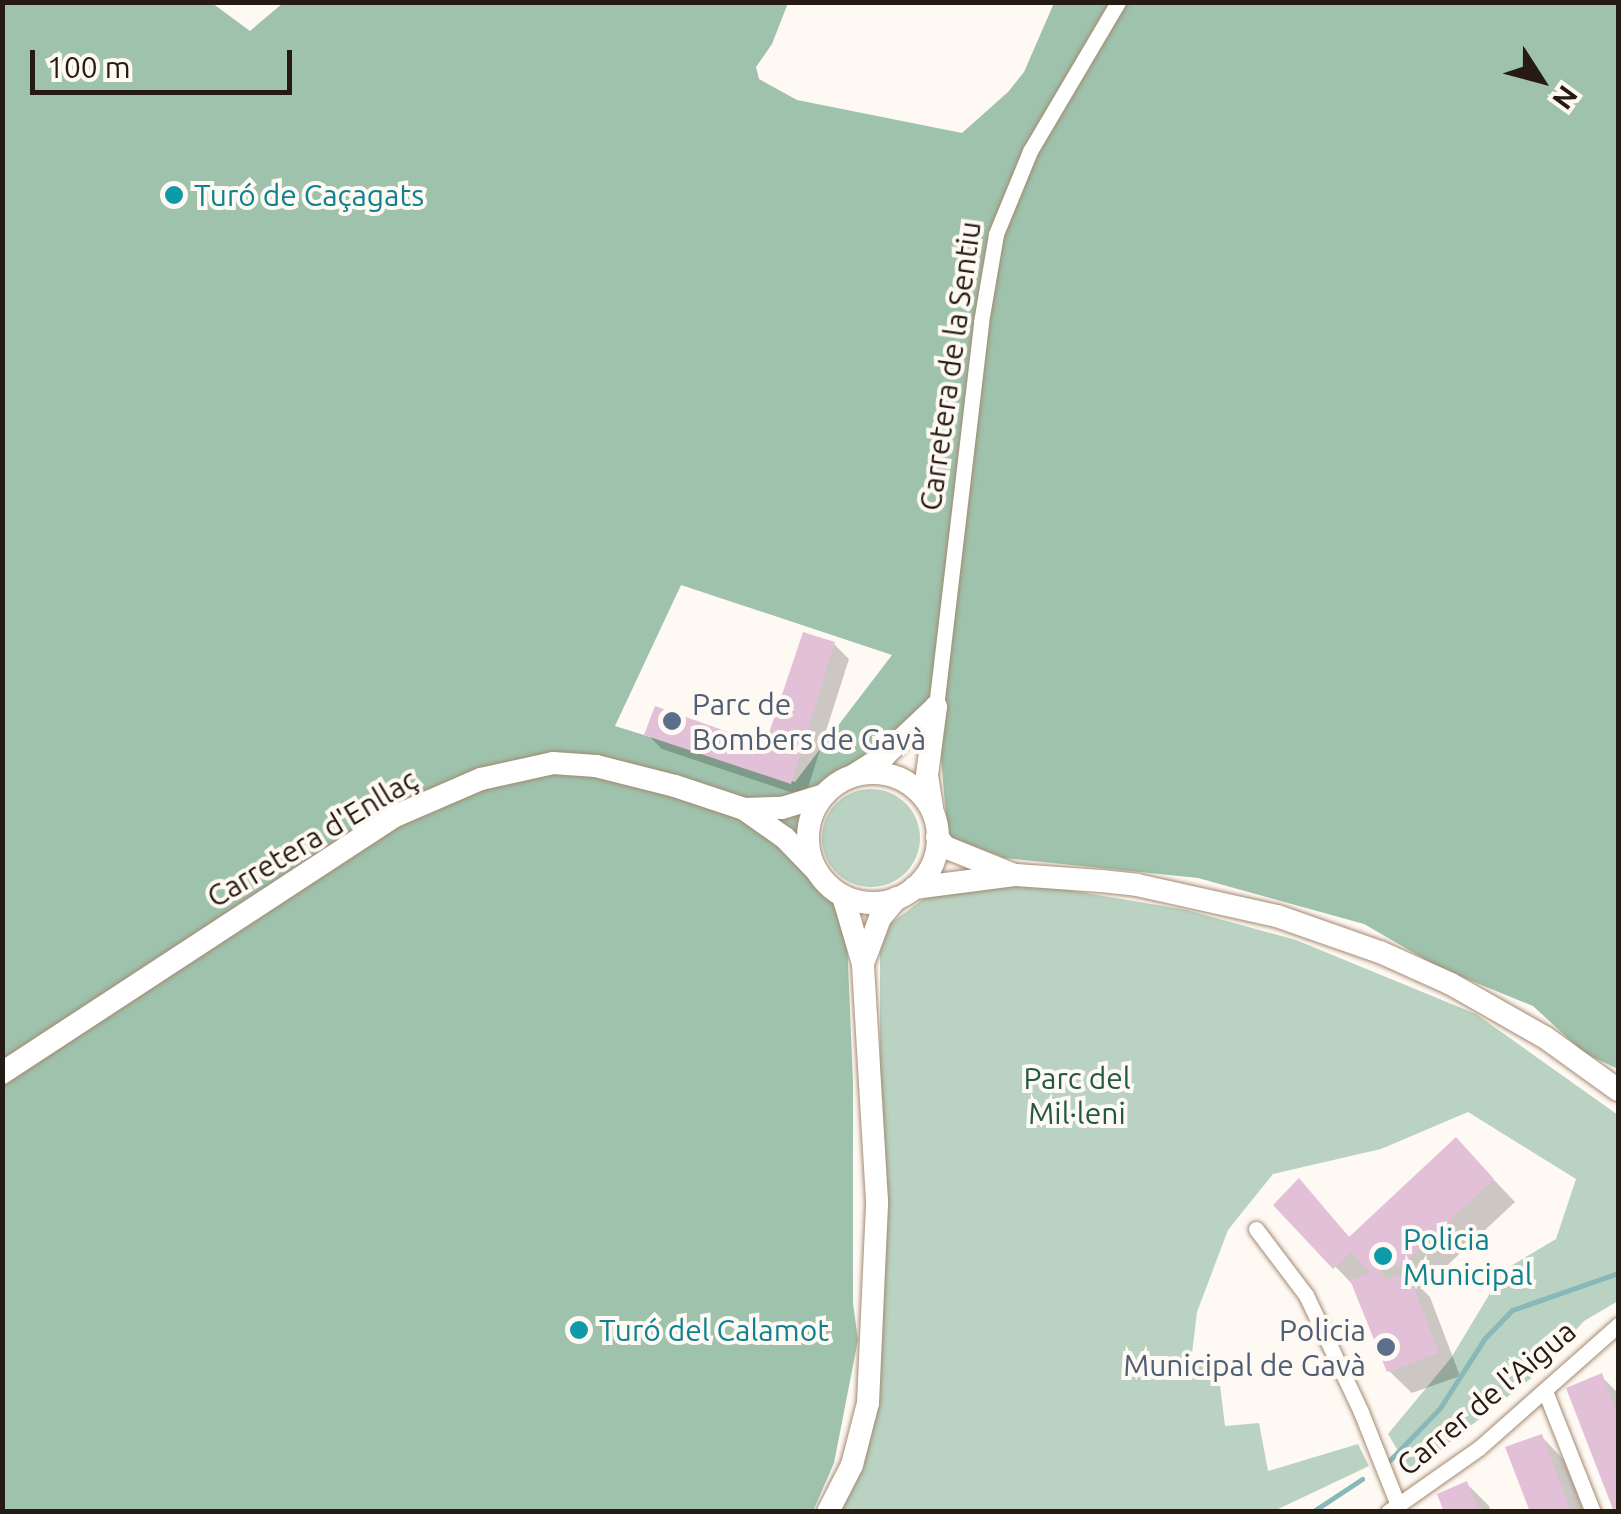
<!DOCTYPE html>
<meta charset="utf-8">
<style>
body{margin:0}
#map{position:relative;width:1621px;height:1514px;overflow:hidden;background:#fff9f4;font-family:Ubuntu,sans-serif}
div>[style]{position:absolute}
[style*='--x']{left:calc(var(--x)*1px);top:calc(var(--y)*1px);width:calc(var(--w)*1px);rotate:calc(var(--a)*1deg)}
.green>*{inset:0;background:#b9d2c2}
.round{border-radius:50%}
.forest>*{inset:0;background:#9ec2ac}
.shadow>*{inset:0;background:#0003}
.stream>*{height:5px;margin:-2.5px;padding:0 2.5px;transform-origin:2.5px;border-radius:2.5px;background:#88b8ba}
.building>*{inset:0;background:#e2c0d8}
.roads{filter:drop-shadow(0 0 2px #a38a71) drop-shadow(0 0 2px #a38a71)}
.street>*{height:15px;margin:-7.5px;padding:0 7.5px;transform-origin:7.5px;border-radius:7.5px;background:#fff}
.secondary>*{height:22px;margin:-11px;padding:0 11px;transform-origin:11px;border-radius:11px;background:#fff}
.secondary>.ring{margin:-11px;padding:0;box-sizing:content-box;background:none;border:22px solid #fff;border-radius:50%}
.dots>*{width:28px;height:28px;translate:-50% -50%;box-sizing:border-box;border:5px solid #fff9f4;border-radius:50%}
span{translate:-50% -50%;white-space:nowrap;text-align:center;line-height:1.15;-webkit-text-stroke:8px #fff9f4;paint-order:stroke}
.culture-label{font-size:30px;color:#0d838f}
.left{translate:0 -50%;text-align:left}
.street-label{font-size:30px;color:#251b12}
.service-label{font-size:30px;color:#4e5e75}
.right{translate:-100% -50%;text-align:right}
.park-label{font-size:30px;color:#1f5b3c}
.frame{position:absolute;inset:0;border:5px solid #251b12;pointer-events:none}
.north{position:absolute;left:1491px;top:30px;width:100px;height:100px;-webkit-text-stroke:8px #fff9f4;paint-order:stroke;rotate:126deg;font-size:28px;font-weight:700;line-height:40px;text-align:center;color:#251b12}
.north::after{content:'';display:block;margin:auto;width:35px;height:45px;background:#251b12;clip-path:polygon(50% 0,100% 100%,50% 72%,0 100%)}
.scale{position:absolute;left:30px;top:50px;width:262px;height:45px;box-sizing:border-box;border:5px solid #251b12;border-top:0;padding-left:12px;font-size:30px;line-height:35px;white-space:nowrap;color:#251b12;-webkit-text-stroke:8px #fff9f4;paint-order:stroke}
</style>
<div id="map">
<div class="green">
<i class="round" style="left:822px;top:789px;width:98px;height:98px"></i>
<i style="clip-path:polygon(969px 886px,1044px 886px,1187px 910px,1296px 940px,1476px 1014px,1618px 1115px,1618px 1301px,1584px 1321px,1534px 1376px,1411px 1473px,1388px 1434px,1451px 1358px,1504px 1270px,1556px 1239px,1576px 1179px,1468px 1112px,1381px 1149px,1273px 1174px,1228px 1230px,1197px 1312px,1191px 1362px,1218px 1369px,1225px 1426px,1259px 1423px,1268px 1471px,1358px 1444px,1369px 1466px,1274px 1511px,840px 1512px,867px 1451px,880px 1386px,880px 952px,890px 924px,926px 897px)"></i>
</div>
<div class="forest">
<i style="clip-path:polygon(evenodd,3px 3px,212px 3px,250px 31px,283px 3px,788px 3px,772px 44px,756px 67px,759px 79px,797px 100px,962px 133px,1008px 92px,1024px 72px,1054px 3px,1618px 3px,1618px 1069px,1584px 1053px,1533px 1006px,1440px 968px,1364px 924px,1198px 878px,1004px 858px,948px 836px,941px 759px,943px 697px,870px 748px,788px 847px,832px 900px,847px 940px,853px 1082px,853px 1303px,858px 1340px,834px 1463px,813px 1511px,3px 1512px,3px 3px,681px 585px,892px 655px,795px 782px,615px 726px,681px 585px)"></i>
</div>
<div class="shadow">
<i style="clip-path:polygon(834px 644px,849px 659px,805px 797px,662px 749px,647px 734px,766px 749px)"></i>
<i style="clip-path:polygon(1478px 1163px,1515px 1202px,1422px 1289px,1430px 1297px,1460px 1376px,1412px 1393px,1389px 1371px,1357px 1289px,1276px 1205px,1299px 1182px,1351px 1239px)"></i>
<i style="clip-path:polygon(1601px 1376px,1618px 1393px,1618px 1512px,1617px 1512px)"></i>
<i style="clip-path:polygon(1542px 1437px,1564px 1460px,1584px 1512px,1533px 1512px)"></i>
<i style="clip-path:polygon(1467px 1484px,1489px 1506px,1491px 1512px,1446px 1512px)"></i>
</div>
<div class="stream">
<i style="--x:1390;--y:1460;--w:72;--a:-46.1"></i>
<i style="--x:1440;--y:1408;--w:83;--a:-57.3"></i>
<i style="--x:1485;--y:1338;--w:39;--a:-46"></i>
<i style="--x:1512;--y:1310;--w:112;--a:-19.2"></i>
<i style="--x:1312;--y:1512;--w:60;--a:-33.4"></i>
</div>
<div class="building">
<i style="clip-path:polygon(803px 632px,835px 642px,791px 784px,644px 735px,655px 706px,765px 745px)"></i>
<i style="clip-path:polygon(1456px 1137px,1494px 1179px,1399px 1268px,1391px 1259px,1381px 1270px,1386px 1280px,1408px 1272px,1439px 1353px,1387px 1372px,1350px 1280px,1370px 1273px,1351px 1252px,1333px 1269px,1273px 1205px,1299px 1178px,1349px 1237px)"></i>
<i style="clip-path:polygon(1602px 1373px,1618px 1416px,1618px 1512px,1614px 1512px,1566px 1388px)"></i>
<i style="clip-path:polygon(1542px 1434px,1571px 1512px,1530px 1512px,1505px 1447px)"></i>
<i style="clip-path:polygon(1467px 1481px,1479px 1512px,1444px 1512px,1437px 1494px)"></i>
</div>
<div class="roads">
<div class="street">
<i style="--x:936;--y:707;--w:388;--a:-83.3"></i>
<i style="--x:981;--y:322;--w:89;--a:-80.3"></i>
<i style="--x:996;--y:234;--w:90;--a:-67.7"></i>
<i style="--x:1030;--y:151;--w:173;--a:-59.4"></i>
<i style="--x:1256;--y:1229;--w:83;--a:52.9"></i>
<i style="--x:1306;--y:1295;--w:129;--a:64.8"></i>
<i style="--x:1361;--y:1412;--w:100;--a:68.3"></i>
<i style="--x:1545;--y:1391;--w:130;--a:68.4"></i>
<i style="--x:1388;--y:1512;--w:111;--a:-35.1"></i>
<i style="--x:1479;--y:1448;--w:186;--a:-41.5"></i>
</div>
<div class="secondary">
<i class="ring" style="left:808px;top:773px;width:108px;height:108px"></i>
<i style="--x:854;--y:775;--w:36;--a:-32"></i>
<i style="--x:884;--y:756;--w:71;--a:-43.3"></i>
<i style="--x:932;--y:807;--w:32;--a:-99"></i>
<i style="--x:927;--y:775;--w:69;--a:-82.5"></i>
<i style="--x:744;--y:809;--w:38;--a:-2"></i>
<i style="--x:782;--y:808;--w:44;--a:-17.2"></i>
<i style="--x:937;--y:837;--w:13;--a:51"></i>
<i style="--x:945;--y:847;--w:72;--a:21.9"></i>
<i style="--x:914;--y:888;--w:103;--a:-7.3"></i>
<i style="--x:1016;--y:875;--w:85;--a:4"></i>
<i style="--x:1101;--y:881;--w:36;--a:6"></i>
<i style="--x:1137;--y:885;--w:143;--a:12.5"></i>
<i style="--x:1277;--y:916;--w:109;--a:19.3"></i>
<i style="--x:1380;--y:952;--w:78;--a:24.3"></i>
<i style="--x:1451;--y:984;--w:109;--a:29.6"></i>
<i style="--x:1546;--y:1038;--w:89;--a:35.8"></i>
<i style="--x:864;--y:961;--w:46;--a:-69.6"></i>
<i style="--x:880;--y:918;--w:26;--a:-50"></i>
<i style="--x:2;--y:1073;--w:467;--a:-33.2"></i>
<i style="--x:393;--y:817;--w:96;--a:-23.4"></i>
<i style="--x:481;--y:779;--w:74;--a:-12.5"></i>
<i style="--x:553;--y:763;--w:43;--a:4"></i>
<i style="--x:596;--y:766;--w:81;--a:14.2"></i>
<i style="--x:675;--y:786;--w:73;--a:18.4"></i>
<i style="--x:744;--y:809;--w:50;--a:35.3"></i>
<i style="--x:785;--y:838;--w:42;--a:46"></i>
<i style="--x:828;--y:1512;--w:53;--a:-62.9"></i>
<i style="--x:852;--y:1465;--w:64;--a:-75.5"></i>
<i style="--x:868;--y:1403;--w:202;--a:-87.4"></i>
<i style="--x:877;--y:1201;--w:237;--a:-93.4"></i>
<i style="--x:863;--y:964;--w:71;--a:-106.4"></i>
</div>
</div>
<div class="dots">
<i style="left:174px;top:195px;background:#0f9aa8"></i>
<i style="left:672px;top:721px;background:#5c6f8a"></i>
<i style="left:1383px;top:1256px;background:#0f9aa8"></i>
<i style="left:579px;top:1330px;background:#0f9aa8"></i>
<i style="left:1386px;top:1347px;background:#5c6f8a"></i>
</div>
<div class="culture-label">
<span class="left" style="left:194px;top:195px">Turó de Caçagats</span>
<span class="left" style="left:1403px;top:1256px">Policia<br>Municipal</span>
<span class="left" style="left:599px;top:1330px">Turó del Calamot</span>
</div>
<div class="street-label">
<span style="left:950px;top:366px;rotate:-82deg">Carretera de la Sentiu</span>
<span style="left:312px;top:838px;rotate:-31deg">Carretera d'Enllaç</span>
<span style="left:1486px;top:1398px;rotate:-40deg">Carrer de l'Aigua</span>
</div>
<div class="service-label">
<span class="left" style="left:692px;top:721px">Parc de<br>Bombers de Gavà</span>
<span class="right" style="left:1366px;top:1347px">Policia<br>Municipal de Gavà</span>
</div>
<div class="park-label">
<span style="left:1077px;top:1095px">Parc del<br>Mil·leni</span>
</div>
<div class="frame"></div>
<div class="north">N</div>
<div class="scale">100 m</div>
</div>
